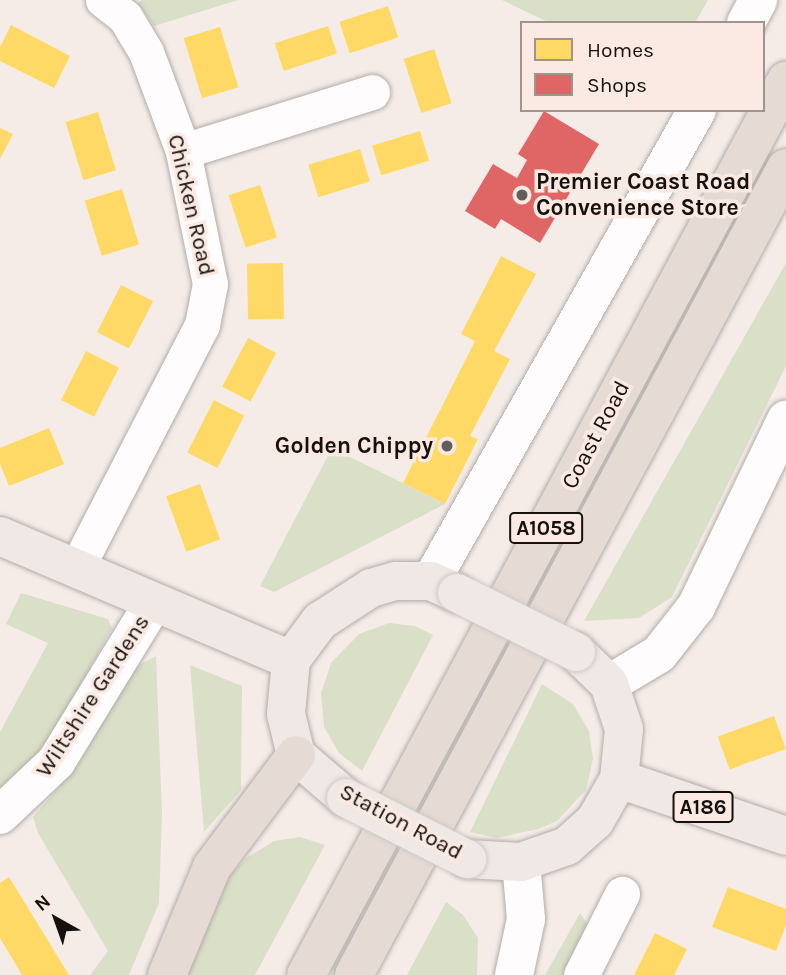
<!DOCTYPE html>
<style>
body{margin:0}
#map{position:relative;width:786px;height:975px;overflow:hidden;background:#f5ece8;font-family:Karla,sans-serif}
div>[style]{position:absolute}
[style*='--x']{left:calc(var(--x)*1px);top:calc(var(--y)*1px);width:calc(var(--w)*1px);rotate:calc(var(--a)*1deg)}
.green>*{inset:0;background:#dadfc7}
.homes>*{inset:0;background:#ffd966;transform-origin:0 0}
.shops>*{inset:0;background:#e06666}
.roads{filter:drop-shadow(0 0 2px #b2aca9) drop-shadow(0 0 2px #b2aca9)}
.street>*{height:35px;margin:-17.5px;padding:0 17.5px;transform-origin:17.5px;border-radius:17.5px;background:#fefcfc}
.secondary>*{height:38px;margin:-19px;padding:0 19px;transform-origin:19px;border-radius:19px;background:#fefcfc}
.primary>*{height:38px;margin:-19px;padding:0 19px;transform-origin:19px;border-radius:19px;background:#efe8e4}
.highway>*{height:38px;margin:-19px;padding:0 19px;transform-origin:19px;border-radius:19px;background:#e5dad4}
.bridges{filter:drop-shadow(0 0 2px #ccc8c7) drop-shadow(0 0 2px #ccc8c7)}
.primary-bridge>*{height:38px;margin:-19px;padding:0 19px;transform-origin:19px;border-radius:19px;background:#efe8e4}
.dots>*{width:19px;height:19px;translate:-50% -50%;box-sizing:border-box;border:4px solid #faeae3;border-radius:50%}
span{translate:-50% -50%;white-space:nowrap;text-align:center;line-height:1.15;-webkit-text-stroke:7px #faeae3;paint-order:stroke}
.shield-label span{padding:2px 5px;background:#faeae3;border:2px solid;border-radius:5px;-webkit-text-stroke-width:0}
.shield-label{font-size:21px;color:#16110f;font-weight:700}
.poi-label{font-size:23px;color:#16110f;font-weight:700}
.left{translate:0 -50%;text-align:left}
.right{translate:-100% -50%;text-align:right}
.street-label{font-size:23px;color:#16110f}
.legend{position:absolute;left:520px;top:21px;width:245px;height:91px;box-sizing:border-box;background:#faeae3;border:2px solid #9f938e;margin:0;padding:9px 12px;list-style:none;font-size:21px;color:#16110f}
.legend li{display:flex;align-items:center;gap:14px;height:35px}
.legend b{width:35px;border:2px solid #9f938e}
.north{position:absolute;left:21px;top:884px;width:70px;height:70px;-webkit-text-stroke:5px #faeae3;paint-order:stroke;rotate:320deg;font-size:19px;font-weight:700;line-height:28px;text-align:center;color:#16110f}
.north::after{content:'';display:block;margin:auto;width:24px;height:32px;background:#16110f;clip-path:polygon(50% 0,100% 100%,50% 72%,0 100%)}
</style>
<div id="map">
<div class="green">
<i style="clip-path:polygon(142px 0,238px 0,154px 26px,138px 3px)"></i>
<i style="clip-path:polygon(502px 0,708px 0,695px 23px,550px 23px)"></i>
<i style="clip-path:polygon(786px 263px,786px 366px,672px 597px,639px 618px,584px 621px)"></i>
<i style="clip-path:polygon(332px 448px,445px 504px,274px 592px,260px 586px)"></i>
<i style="clip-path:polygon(21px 593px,108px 619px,112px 628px,44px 753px,0 794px,0 732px,48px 643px,6px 624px)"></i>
<i style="clip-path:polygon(389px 623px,415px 626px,433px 635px,362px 771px,339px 753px,324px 727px,321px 693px,331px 663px,359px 634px)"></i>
<i style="clip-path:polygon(156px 656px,162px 814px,159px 903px,129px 975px,90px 975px,108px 951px,38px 833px,33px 817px,78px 765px,134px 668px)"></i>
<i style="clip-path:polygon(190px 665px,242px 686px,241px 790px,204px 832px)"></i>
<i style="clip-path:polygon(542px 684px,573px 704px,589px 731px,593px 759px,586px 790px,557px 821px,538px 829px,497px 838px,470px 832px)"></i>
<i style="clip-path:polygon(300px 837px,325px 845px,255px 975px,184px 975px,218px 889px,246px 858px,274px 841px)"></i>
<i style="clip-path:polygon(446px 902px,463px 915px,478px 938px,477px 975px,407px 975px)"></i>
<i style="clip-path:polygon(580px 913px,593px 932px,570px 975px,545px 975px)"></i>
</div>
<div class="homes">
<i style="left:388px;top:6px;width:33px;height:51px;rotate:72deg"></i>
<i style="clip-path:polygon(11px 25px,70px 56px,54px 88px,0 61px,0 47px)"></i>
<i style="left:328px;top:26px;width:29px;height:56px;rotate:72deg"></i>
<i style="left:220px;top:27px;width:63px;height:38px;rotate:73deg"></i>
<i style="left:434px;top:49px;width:57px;height:32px;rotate:72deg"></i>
<i style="left:98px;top:112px;width:61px;height:34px;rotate:73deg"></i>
<i style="clip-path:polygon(0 128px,13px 134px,0 159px)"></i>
<i style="left:420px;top:131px;width:31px;height:50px;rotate:73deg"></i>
<i style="left:360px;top:149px;width:34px;height:54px;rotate:73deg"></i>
<i style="left:260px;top:185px;width:55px;height:33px;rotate:72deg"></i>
<i style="left:122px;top:189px;width:58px;height:39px;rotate:73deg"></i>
<i style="clip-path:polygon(501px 256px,536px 274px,494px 351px,510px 359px,470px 436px,478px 439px,445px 504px,403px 483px,475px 341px,461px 334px)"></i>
<i style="left:283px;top:263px;width:56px;height:36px;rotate:89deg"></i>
<i style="left:121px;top:285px;width:36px;height:53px;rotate:27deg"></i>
<i style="left:248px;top:338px;width:32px;height:55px;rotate:28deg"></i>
<i style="left:86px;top:351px;width:37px;height:55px;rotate:27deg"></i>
<i style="left:214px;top:400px;width:34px;height:59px;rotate:27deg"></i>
<i style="clip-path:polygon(49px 428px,64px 464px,9px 486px,0 464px,0 448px)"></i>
<i style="left:200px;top:484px;width:59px;height:36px;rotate:70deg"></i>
<i style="left:774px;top:716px;width:35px;height:60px;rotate:70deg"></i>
<i style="clip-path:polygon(9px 877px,69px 975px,22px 975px,0 938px,0 883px)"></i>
<i style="clip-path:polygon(728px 887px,786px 909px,786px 925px,776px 951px,712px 927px)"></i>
<i style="clip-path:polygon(655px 933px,687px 949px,674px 975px,634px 975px)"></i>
</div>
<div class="shops">
<i style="clip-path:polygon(544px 111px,599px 144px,540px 243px,501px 219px,495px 229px,465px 211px,493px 164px,517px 178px,527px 160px,518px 154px)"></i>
</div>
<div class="roads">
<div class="street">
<i style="--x:183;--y:151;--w:198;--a:-17.3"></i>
<i style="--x:76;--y:569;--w:275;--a:-62.7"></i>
<i style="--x:202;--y:325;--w:42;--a:-79"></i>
<i style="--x:210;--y:284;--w:136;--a:-101.5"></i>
<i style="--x:183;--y:151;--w:106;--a:-110.5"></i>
<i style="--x:146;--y:52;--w:41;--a:-121"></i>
<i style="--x:125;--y:17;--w:28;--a:-142"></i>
<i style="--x:581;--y:975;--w:91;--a:-63.2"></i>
</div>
<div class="secondary">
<i style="--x:746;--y:23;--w:26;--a:-62"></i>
<i style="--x:431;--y:581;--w:541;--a:-60.54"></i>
<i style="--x:609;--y:684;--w:58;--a:-31"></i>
<i style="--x:659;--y:654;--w:60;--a:-51.8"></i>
<i style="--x:696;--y:607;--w:208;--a:-64.3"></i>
<i style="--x:0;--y:815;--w:77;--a:-43.4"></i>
<i style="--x:56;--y:762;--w:185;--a:-58.5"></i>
<i style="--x:514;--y:975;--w:57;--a:-77.9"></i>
<i style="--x:526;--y:919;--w:57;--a:-95"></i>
</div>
<div class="primary">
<i style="--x:0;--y:536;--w:316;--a:23.1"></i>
<i style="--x:619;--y:779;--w:176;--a:18.8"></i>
<i style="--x:346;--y:798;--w:66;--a:-139.3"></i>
<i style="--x:296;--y:755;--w:42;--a:-103.7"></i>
<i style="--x:286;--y:714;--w:54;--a:-84.7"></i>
<i style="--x:291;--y:660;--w:49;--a:-53.4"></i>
<i style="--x:320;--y:621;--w:61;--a:-32.9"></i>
<i style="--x:371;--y:588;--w:26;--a:-16"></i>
<i style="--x:396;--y:581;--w:35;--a:0"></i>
<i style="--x:431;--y:581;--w:29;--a:25"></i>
<i style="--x:467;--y:859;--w:54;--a:3.2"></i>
<i style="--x:521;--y:862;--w:49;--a:-19.2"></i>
<i style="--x:567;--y:846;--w:38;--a:-42"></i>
<i style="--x:595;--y:821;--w:48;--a:-60.3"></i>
<i style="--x:619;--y:779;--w:50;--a:-84.3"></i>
<i style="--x:624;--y:729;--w:47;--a:-108.4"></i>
<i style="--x:609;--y:684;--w:46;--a:-135.9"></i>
</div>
<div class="highway">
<i style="--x:167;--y:975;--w:117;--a:-67.4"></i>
<i style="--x:212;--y:867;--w:140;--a:-53.1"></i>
<i style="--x:306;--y:975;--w:1015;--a:-61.77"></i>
<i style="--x:354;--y:975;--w:915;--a:-61.84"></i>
</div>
</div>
<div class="bridges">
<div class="primary-bridge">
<i style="--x:457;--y:593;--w:133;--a:26.4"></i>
<i style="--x:346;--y:798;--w:136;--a:26.8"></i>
</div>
</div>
<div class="dots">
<i style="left:522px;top:195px;background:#645e5b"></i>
<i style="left:447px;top:446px;background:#645e5b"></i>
</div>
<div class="shield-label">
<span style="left:546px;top:528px">A1058</span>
<span style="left:703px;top:807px">A186</span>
</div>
<div class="poi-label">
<span class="left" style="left:536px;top:195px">Premier Coast Road<br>Convenience Store</span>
<span class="right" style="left:433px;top:446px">Golden Chippy</span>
</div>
<div class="street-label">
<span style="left:191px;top:205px;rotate:77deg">Chicken Road</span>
<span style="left:596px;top:435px;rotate:-62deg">Coast Road</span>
<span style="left:93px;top:696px;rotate:-57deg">Wiltshire Gardens</span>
<span style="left:401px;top:822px;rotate:28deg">Station Road</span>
</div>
<ul class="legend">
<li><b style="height:19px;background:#ffd966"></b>Homes</li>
<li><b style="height:19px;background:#e06666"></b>Shops</li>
</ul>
<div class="north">N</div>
</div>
